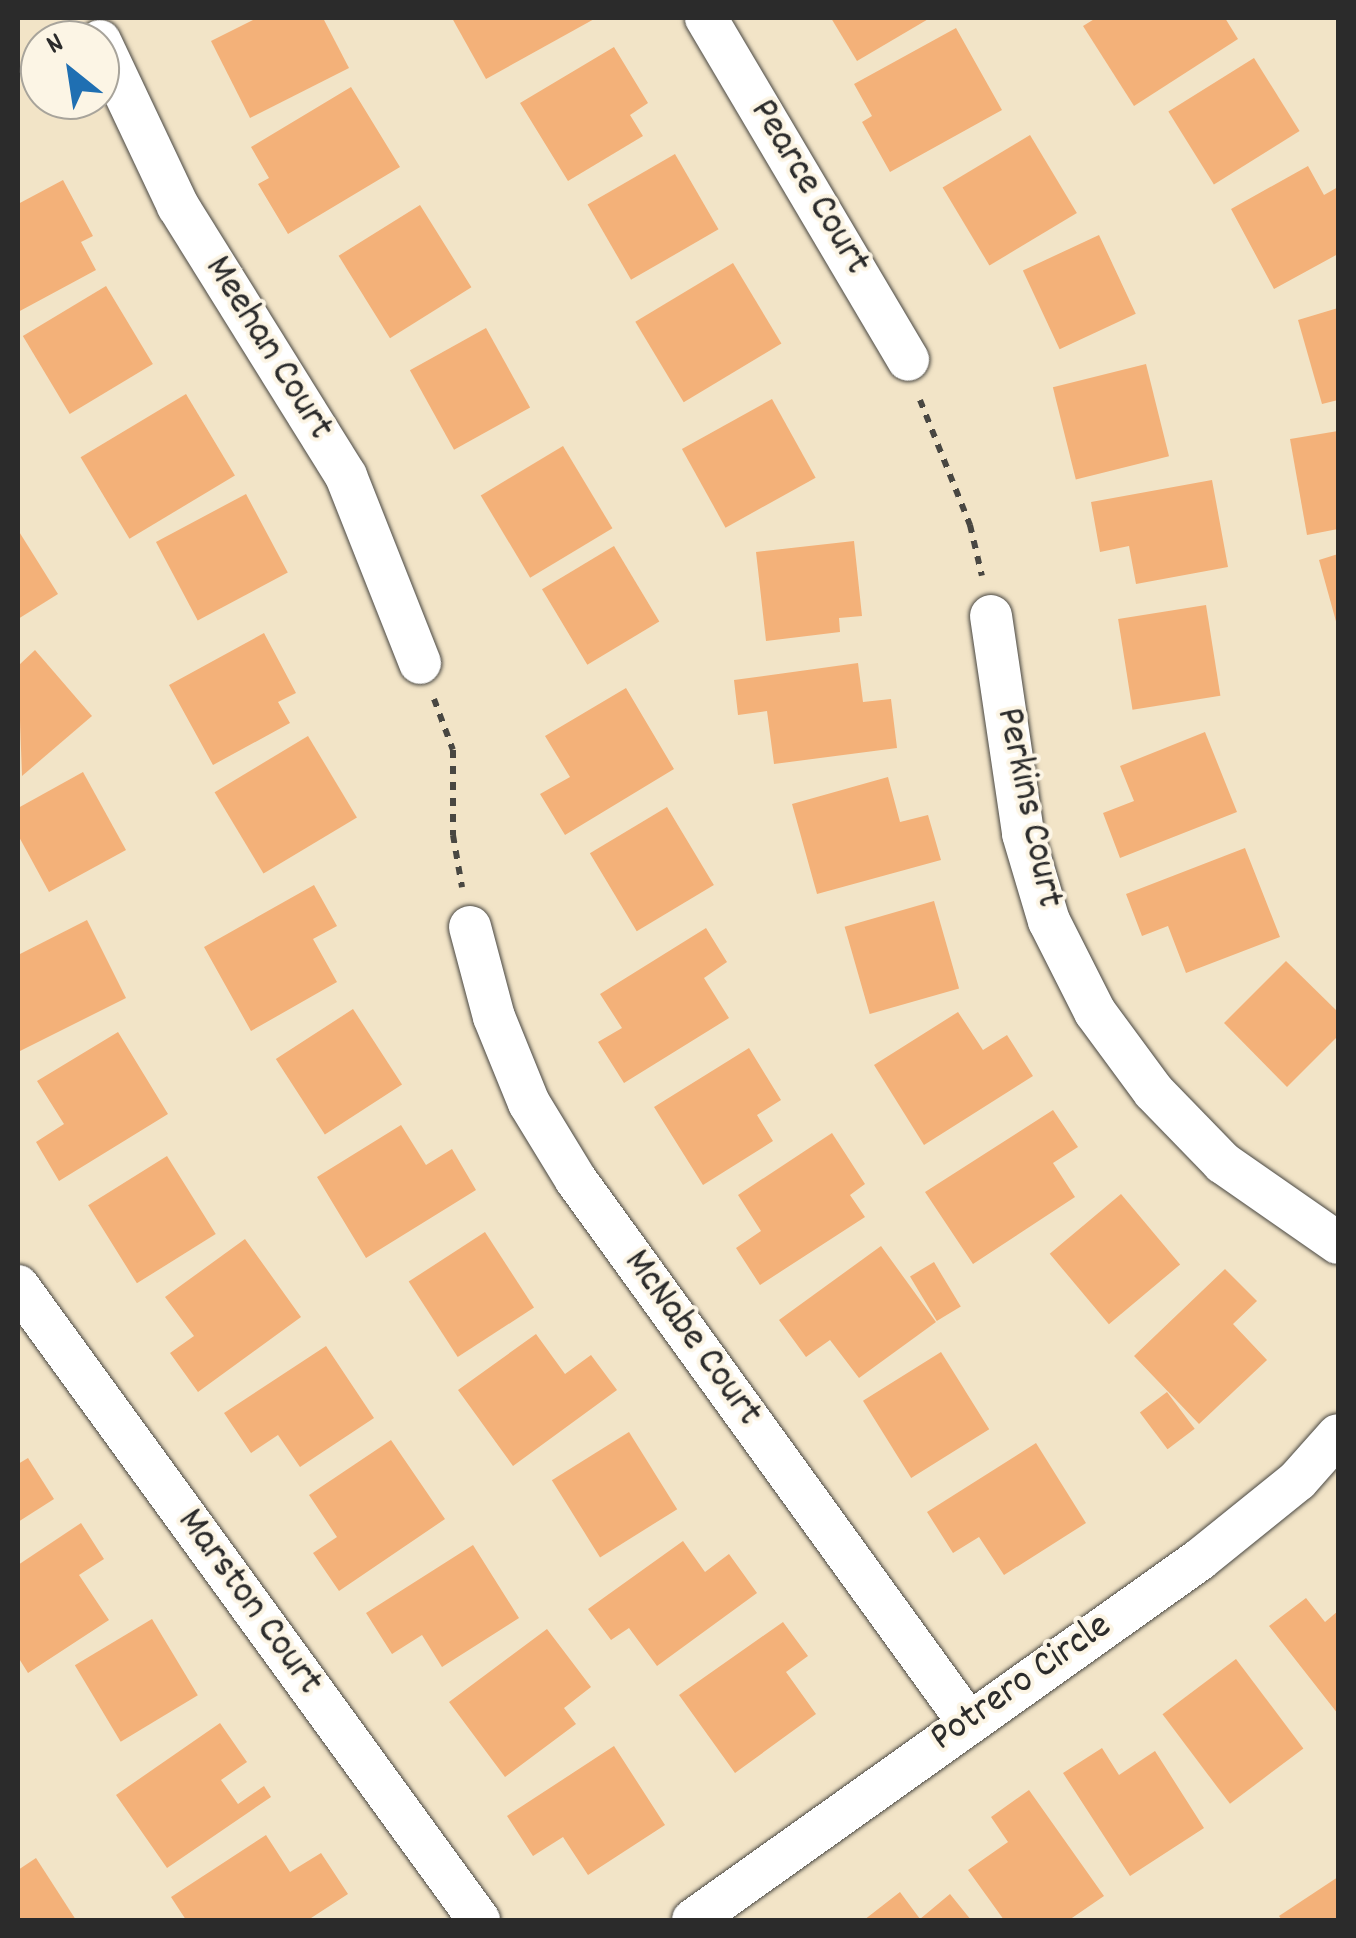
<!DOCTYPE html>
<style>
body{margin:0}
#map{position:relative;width:1356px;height:1938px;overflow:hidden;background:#f2e4c7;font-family:Dekko,sans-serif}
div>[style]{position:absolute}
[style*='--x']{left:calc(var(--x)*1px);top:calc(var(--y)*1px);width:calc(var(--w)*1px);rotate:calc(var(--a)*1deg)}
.building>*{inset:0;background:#f3b179;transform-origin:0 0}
.path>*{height:6px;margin-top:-3px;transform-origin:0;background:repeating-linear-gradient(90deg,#494742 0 8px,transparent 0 16px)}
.roads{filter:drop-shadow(0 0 2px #494742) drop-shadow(0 0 2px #494742)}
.minor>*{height:42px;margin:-21px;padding:0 21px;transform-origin:21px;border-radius:21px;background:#fff}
span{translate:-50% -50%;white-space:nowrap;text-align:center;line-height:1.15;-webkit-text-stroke:8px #fcf5e5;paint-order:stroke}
.street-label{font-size:40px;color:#2b2b2b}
.frame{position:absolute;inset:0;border:20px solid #2b2b2b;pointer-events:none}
.north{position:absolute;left:20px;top:20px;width:100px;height:100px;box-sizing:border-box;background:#fcf5e5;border:2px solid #a8a49b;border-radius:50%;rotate:330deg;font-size:28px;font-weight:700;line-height:40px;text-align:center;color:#2b2b2b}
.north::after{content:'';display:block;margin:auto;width:35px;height:45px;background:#1f6fb2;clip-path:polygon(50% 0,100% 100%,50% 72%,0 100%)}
</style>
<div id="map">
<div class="building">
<i style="clip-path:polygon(257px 18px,323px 18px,349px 68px,250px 118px,211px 41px)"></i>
<i style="clip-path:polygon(452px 18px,596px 18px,486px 79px)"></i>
<i style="clip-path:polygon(831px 18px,930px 18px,857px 61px)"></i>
<i style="clip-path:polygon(1096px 18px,1225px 18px,1238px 39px,1134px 106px,1083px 26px)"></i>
<i style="clip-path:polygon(956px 28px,1002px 110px,890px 172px,862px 122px,872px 116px,854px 84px)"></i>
<i style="clip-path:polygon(614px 47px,648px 103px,630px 115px,643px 136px,568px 181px,520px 103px)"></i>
<i style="left:1254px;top:58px;width:86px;height:101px;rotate:58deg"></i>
<i style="clip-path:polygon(351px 87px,400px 167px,288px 234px,258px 184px,269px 178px,251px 147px)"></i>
<i style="left:1030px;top:135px;width:91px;height:102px;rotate:59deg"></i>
<i style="left:675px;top:154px;width:87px;height:101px;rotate:60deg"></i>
<i style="clip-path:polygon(1308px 166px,1324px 195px,1338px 187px,1338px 254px,1274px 289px,1231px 209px)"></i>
<i style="clip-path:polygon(63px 180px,93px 236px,81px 242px,96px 270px,18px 312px,18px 204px)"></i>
<i style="left:420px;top:205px;width:97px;height:96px;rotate:58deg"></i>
<i style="left:1099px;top:235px;width:87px;height:84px;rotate:65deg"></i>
<i style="left:733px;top:263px;width:94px;height:114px;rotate:59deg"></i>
<i style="left:106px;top:286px;width:91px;height:97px;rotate:59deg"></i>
<i style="clip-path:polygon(1338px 308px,1338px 400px,1322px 404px,1298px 320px)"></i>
<i style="left:486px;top:328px;width:91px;height:87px;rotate:61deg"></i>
<i style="left:1146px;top:364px;width:95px;height:96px;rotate:76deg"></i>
<i style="left:186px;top:394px;width:95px;height:123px;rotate:59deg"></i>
<i style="left:772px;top:399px;width:90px;height:103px;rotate:61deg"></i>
<i style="clip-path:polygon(1338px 431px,1338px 529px,1307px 535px,1290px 439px)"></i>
<i style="left:563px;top:446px;width:96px;height:96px;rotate:59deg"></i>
<i style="clip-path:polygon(1212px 480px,1228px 567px,1136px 584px,1129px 546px,1100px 552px,1091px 502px)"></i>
<i style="left:246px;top:494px;width:89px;height:102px;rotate:62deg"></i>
<i style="clip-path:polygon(18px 530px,58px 594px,18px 619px)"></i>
<i style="clip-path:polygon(854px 541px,862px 616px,839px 618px,840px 632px,766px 641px,756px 552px)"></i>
<i style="left:614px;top:546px;width:88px;height:84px;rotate:59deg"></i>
<i style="clip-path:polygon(1338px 554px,1338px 625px,1337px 625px,1319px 560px)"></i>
<i style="left:1206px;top:605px;width:92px;height:89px;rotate:81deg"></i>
<i style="clip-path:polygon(264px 633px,296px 693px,278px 702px,290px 723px,213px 765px,169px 685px)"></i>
<i style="clip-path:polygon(35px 650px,92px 716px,22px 776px,18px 666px)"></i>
<i style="clip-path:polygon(858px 663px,863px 702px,891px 699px,897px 748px,774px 764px,767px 711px,738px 715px,734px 680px)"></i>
<i style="clip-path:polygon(626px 688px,674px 769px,565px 835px,540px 794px,570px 777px,545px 736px)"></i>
<i style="clip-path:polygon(1205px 732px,1237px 812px,1120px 858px,1103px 813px,1134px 801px,1120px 766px)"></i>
<i style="left:308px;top:736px;width:95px;height:109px;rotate:59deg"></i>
<i style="clip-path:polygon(83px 772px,126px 850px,49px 892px,18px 835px,18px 808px)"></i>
<i style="clip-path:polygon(888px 777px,900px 822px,928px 815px,941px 860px,817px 894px,792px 804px)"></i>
<i style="left:667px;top:807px;width:91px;height:90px;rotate:59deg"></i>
<i style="clip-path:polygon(1245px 848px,1280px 937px,1186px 973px,1168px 926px,1142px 936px,1126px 894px)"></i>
<i style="clip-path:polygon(314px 885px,337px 926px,313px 939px,337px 982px,251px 1031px,204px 947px)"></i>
<i style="left:934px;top:901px;width:91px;height:93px;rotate:74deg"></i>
<i style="clip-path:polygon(87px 920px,126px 998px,18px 1052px,18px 955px)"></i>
<i style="clip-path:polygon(706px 928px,727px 962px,704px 978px,729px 1018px,624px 1083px,598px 1042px,622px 1028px,600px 994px)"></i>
<i style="clip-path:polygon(1286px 961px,1338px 1012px,1338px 1036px,1287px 1087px,1224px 1023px)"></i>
<i style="left:353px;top:1009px;width:90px;height:92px;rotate:57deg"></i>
<i style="clip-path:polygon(958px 1012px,983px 1050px,1007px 1035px,1033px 1076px,924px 1145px,874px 1065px)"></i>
<i style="clip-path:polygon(118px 1032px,168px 1114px,59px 1181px,36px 1142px,64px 1124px,37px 1081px)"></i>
<i style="clip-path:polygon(749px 1048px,781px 1100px,757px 1115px,773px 1141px,703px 1185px,654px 1107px)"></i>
<i style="clip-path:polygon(1053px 1110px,1078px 1147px,1053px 1163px,1075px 1197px,973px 1264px,925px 1192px)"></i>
<i style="clip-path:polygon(401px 1125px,426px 1165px,452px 1149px,476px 1190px,366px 1258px,317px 1177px)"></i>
<i style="clip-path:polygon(832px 1133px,865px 1184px,850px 1195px,865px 1217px,760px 1285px,736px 1248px,761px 1231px,738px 1195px)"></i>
<i style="left:167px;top:1156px;width:92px;height:93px;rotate:58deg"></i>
<i style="left:1121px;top:1194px;width:92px;height:93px;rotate:50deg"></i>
<i style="left:485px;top:1232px;width:90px;height:91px;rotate:57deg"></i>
<i style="clip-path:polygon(245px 1239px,301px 1317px,198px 1392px,170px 1353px,194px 1336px,165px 1297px)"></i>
<i style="clip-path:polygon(881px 1246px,936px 1322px,859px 1378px,830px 1340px,806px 1357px,779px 1320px)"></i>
<i style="left:934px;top:1262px;width:52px;height:28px;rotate:59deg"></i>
<i style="clip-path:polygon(1225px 1269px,1257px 1301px,1233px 1324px,1267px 1360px,1199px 1424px,1134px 1356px)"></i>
<i style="clip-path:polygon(536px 1334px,565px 1374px,591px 1355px,617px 1390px,513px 1466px,458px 1390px)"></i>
<i style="clip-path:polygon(326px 1346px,374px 1418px,300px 1467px,278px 1435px,251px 1453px,224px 1413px)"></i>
<i style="left:941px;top:1352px;width:91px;height:92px;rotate:58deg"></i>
<i style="left:1167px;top:1392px;width:46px;height:34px;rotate:53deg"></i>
<i style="left:629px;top:1432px;width:91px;height:91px;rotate:58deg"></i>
<i style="clip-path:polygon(391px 1440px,445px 1519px,339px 1591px,313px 1553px,337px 1537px,309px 1495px)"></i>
<i style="clip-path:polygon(1036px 1443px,1086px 1523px,1004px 1575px,979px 1537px,953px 1553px,927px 1512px)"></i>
<i style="clip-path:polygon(28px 1458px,54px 1499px,18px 1522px,18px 1464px)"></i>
<i style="clip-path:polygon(81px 1523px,104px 1559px,79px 1575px,109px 1620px,28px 1673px,18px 1657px,18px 1565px)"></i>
<i style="clip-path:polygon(683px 1541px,705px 1572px,729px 1554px,757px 1593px,657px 1666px,629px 1628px,611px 1640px,588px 1609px)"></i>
<i style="clip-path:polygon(473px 1545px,519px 1618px,442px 1667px,422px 1635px,392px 1654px,366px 1613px)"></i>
<i style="clip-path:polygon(1306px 1598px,1325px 1622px,1338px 1611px,1338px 1714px,1269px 1626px)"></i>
<i style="left:152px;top:1619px;width:89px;height:90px;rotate:59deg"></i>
<i style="clip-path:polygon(783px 1622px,808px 1656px,786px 1672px,816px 1714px,735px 1773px,679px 1695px)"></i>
<i style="clip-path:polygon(547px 1629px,591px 1687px,564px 1708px,576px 1724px,505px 1777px,449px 1702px)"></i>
<i style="left:1236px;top:1659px;width:112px;height:92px;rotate:53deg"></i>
<i style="clip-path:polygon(220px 1723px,247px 1762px,221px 1780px,238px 1804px,264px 1786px,271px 1797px,167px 1868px,116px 1795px)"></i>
<i style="clip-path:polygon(614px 1746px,665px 1825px,588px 1875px,563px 1837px,533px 1856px,507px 1816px)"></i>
<i style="clip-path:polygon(1102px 1748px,1119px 1775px,1155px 1751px,1204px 1828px,1130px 1876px,1063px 1773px)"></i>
<i style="clip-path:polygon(1029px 1790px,1104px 1896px,1069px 1920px,1004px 1920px,968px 1870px,1008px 1842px,991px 1817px)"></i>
<i style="clip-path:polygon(266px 1835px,290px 1872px,321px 1853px,348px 1894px,308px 1920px,186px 1920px,171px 1897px)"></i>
<i style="clip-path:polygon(36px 1858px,76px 1920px,18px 1920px,18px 1870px)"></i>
<i style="clip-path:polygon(1338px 1877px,1338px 1920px,1282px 1920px,1279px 1916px)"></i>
<i style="clip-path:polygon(900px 1892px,920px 1919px,950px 1894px,971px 1920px,864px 1920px)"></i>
</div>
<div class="path">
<i style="--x:920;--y:400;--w:135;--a:68.2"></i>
<i style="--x:970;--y:525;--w:52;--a:76.8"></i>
<i style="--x:434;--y:699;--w:54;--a:69.6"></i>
<i style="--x:453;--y:750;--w:85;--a:90"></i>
<i style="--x:453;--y:835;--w:53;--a:80.2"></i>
</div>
<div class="roads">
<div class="minor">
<i style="--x:706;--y:18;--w:397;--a:59.4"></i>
<i style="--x:100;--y:41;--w:183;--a:64.7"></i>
<i style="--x:178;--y:206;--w:318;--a:58.1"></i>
<i style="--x:346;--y:476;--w:201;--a:68.4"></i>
<i style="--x:991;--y:616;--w:220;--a:81.6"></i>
<i style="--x:1023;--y:834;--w:91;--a:73.4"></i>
<i style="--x:1049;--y:921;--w:102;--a:63.2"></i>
<i style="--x:1095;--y:1012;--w:99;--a:53.6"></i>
<i style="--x:1154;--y:1092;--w:99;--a:45.8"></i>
<i style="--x:1223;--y:1163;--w:140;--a:34.8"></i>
<i style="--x:470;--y:927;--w:93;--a:75.1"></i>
<i style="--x:494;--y:1017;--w:93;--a:67.9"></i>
<i style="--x:529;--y:1103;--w:90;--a:58.6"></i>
<i style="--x:576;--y:1180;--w:669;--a:54.12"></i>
<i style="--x:18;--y:1286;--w:784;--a:53.98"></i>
<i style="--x:693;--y:1920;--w:621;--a:-35.43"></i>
<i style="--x:1199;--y:1560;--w:127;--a:-38.9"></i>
<i style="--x:1298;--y:1480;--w:60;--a:-48.4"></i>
</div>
</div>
<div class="street-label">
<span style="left:808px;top:188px;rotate:59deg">Pearce Court</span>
<span style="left:267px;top:349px;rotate:58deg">Meehan Court</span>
<span style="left:1027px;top:808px;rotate:78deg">Perkins Court</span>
<span style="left:691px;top:1339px;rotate:54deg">McNabe Court</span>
<span style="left:248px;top:1603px;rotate:54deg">Marston Court</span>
<span style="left:1022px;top:1684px;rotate:-35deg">Potrero Circle</span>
</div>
<div class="frame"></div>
<div class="north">N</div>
</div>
